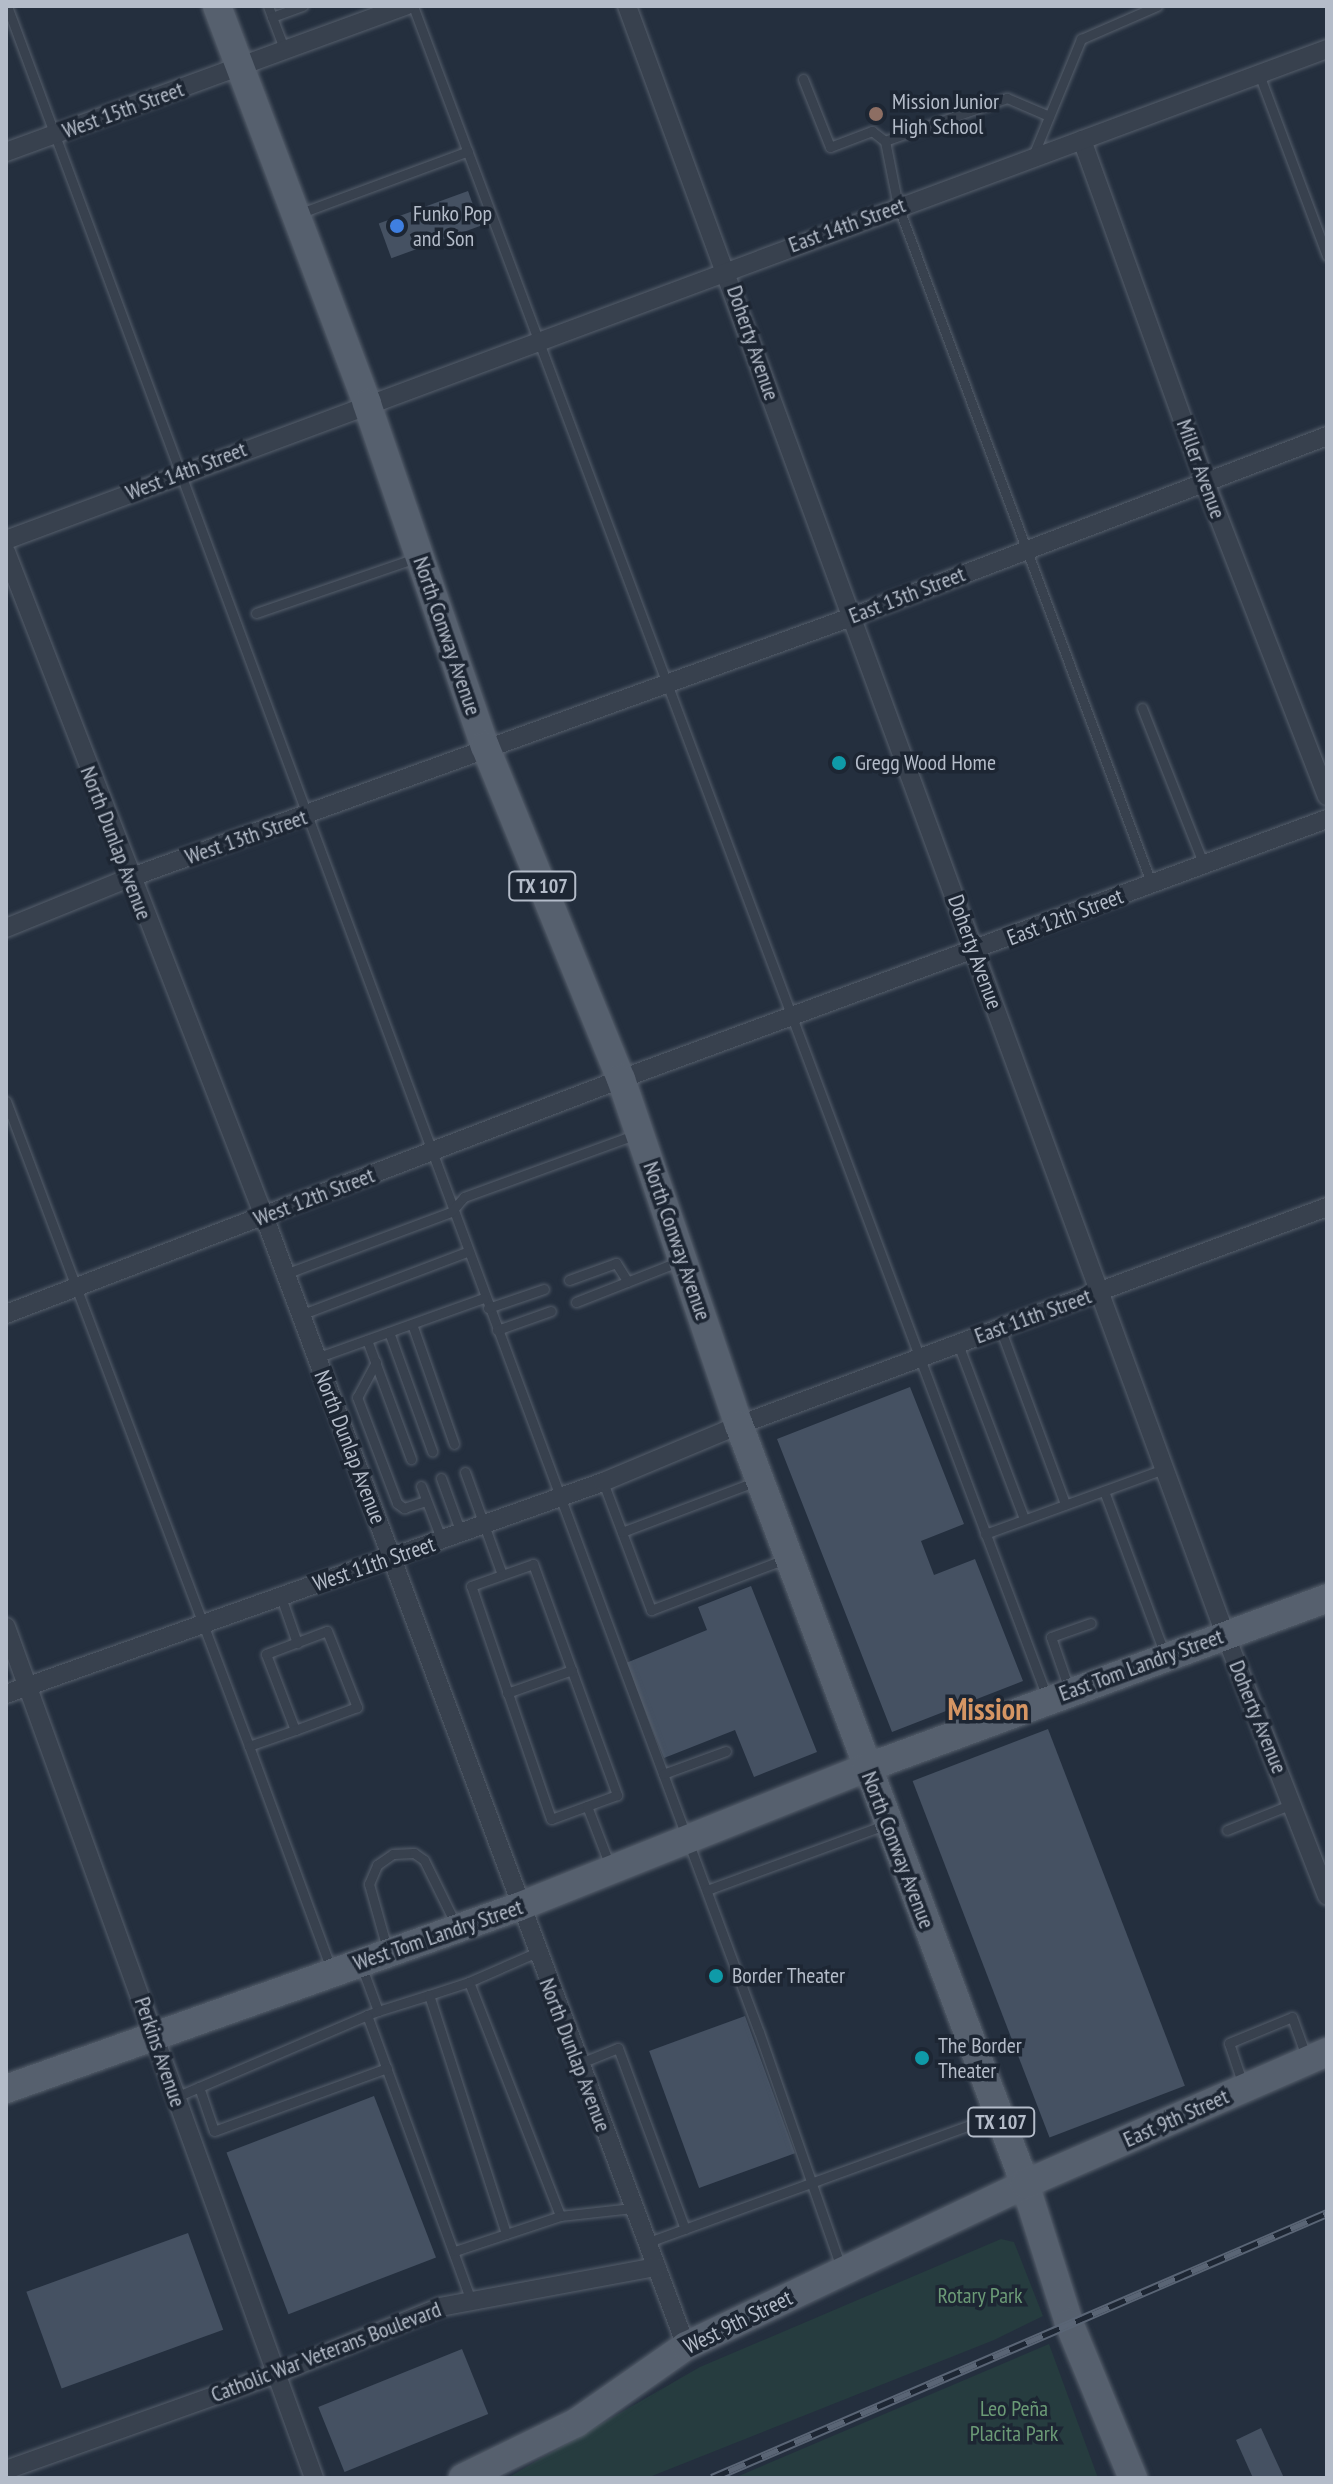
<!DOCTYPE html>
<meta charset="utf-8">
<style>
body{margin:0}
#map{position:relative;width:1333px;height:2484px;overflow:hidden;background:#242f3e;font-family:"PT Sans Narrow",sans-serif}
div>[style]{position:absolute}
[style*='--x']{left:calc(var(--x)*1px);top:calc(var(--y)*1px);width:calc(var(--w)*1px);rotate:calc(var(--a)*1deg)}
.green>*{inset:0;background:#263c3f}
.building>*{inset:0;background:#455162;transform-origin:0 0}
.roads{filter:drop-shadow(0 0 2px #565f6c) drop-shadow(0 0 2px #565f6c)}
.lane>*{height:9px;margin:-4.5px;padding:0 4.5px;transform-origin:4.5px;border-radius:4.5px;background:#38414e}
.street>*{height:18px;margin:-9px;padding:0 9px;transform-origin:9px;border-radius:9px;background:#38414e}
.primary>*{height:28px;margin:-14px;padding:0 14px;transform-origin:14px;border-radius:14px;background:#56606e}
.rail>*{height:9px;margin-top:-4.5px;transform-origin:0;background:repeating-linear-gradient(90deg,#1d2633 0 18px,#5a6575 0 36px);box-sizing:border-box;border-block:2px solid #5a6575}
.dots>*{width:22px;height:22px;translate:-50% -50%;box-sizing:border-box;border:4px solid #1d2633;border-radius:50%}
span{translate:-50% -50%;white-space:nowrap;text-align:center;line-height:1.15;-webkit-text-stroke:7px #1d2633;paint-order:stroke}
.shield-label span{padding:2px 6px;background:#1d2633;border:2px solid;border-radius:6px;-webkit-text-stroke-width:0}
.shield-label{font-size:20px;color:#b4bcc9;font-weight:700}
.poi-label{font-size:22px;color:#b4bcc9}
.left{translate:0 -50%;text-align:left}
.street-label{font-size:22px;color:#b4bcc9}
.park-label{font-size:22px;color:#6b9a76}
.district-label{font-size:30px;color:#d59563;font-weight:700}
.frame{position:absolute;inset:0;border:8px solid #b4bcc9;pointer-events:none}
</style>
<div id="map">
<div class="green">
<i style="clip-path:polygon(1001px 2239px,1014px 2242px,1043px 2316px,994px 2340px,647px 2478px,507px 2478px,700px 2367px)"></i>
<i style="clip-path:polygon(1049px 2344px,1098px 2478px,734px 2478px)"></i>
</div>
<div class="building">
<i style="left:468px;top:191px;width:37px;height:95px;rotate:70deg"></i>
<i style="clip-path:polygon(910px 1387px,964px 1524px,921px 1541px,934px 1575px,975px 1559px,1023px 1681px,892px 1732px,777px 1439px)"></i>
<i style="clip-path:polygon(751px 1586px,817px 1752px,754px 1777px,735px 1730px,664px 1758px,626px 1663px,707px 1630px,698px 1607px)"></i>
<i style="left:1048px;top:1729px;width:382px;height:145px;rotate:69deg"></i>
<i style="left:745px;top:2016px;width:146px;height:102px;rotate:70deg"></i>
<i style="left:374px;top:2096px;width:173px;height:158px;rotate:69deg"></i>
<i style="left:188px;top:2233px;width:103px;height:172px;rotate:70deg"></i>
<i style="left:462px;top:2349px;width:70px;height:155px;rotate:68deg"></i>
<i style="clip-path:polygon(1261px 2428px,1284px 2478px,1253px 2478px,1236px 2440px)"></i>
</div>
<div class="roads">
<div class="lane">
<i style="--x:7;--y:6;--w:2161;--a:69.64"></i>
<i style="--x:759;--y:2032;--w:250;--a:70.8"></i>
<i style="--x:268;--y:6;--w:12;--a:70"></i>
<i style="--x:272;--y:17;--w:33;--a:-20"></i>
<i style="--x:413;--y:6;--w:1806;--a:69.45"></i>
<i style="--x:272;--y:17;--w:36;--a:69"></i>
<i style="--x:1259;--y:74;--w:194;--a:69.5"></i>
<i style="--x:803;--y:79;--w:73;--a:68.3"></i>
<i style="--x:830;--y:147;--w:45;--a:-20.9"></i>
<i style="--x:872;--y:131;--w:16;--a:38"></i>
<i style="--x:1049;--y:116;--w:46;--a:-156.8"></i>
<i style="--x:1007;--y:98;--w:129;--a:160.6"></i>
<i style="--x:885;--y:141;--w:66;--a:78.7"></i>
<i style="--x:898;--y:206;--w:725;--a:69.49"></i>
<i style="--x:1032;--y:158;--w:129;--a:-67.6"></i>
<i style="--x:1081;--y:39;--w:83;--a:-23.5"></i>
<i style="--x:298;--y:214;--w:181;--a:-20.3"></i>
<i style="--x:256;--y:613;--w:169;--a:-19"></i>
<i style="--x:1142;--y:708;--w:169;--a:68.5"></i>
<i style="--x:6;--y:1101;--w:689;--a:69.36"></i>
<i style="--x:285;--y:1274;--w:177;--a:-20.5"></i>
<i style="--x:451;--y:1212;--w:20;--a:-49"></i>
<i style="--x:464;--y:1197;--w:184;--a:-20"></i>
<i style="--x:569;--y:1280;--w:50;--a:-19.9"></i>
<i style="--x:616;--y:1263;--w:22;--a:58"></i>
<i style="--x:576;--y:1302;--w:112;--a:-21.5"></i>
<i style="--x:488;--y:1308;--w:59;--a:-18.7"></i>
<i style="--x:300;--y:1315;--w:178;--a:-20.7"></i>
<i style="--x:412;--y:1324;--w:127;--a:70.7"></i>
<i style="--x:1000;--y:1328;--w:188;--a:69.7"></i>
<i style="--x:497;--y:1330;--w:57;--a:-19.4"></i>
<i style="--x:389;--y:1332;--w:127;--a:70.1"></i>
<i style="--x:367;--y:1340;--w:127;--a:69.7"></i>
<i style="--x:958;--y:1344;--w:187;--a:69.3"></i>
<i style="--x:316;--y:1358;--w:178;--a:-19.7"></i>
<i style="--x:376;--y:1362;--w:40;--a:118"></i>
<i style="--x:357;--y:1397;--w:113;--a:69.3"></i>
<i style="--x:397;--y:1503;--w:9;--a:36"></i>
<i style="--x:404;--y:1508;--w:23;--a:-18"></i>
<i style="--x:465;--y:1472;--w:109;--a:70.2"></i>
<i style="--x:441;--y:1478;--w:59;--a:70"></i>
<i style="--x:603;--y:1482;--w:137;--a:69.4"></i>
<i style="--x:651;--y:1610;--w:143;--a:-20.8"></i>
<i style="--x:421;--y:1486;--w:59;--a:69.1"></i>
<i style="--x:1104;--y:1491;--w:175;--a:69.6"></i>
<i style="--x:622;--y:1532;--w:144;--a:-20.7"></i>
<i style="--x:985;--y:1534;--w:193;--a:-20"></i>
<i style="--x:533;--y:1564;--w:246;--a:70"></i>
<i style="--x:617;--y:1795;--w:70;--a:160"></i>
<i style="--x:551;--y:1819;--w:246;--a:-108.9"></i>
<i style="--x:471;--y:1586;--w:66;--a:-19.5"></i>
<i style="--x:281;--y:1597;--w:49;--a:70.8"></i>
<i style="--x:1069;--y:1689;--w:55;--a:-109.1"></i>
<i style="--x:1051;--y:1637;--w:42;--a:-19.3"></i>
<i style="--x:507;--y:1693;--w:69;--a:-19.5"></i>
<i style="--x:295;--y:1730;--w:81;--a:-110.9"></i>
<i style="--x:266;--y:1654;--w:65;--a:-20.7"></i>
<i style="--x:327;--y:1631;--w:82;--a:68.5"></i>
<i style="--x:357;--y:1707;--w:66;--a:159.6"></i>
<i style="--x:295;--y:1730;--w:49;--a:160.8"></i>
<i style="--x:249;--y:1746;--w:238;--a:69.8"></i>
<i style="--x:663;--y:1774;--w:67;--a:-20.1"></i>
<i style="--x:587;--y:1806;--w:64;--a:69"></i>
<i style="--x:1227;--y:1830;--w:70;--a:-21.8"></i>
<i style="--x:707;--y:1890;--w:192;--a:-20.1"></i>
<i style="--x:388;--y:1952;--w:71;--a:-105.6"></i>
<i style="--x:369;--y:1884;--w:21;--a:-67"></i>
<i style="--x:377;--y:1865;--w:19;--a:-35"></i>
<i style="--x:393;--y:1854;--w:21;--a:-3"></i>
<i style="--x:414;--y:1853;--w:12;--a:35"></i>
<i style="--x:424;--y:1860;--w:72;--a:63.8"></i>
<i style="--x:535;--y:1953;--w:72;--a:156.3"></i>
<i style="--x:469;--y:1982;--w:251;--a:68.7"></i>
<i style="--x:560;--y:2216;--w:73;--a:-6.3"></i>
<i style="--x:361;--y:1965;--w:49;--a:69.7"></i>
<i style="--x:378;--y:2011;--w:12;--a:160"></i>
<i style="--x:367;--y:2015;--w:301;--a:70"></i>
<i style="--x:429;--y:1995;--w:42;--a:-18"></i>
<i style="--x:378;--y:2011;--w:53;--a:-17.4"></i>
<i style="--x:429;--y:1995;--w:251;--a:72.1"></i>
<i style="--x:578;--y:2064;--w:43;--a:-21.8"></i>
<i style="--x:618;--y:2048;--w:193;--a:69.7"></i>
<i style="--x:1243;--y:2085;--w:44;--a:-108.4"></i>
<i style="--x:1229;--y:2043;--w:68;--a:-22.4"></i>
<i style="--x:1292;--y:2017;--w:45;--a:70.3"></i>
<i style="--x:199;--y:2087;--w:46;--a:71.2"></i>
<i style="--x:214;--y:2131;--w:184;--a:-20"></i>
<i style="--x:176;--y:2097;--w:208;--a:-23.2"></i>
<i style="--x:646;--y:2243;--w:371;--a:-20"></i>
<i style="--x:455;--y:2251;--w:111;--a:-18.4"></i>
</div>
<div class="street">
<i style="--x:627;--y:6;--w:1734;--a:69.83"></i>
<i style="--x:1225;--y:1634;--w:281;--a:68.7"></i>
<i style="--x:1082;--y:140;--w:363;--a:70.2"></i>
<i style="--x:1205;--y:482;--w:337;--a:68.8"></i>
<i style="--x:6;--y:152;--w:426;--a:-20.1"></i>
<i style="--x:6;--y:540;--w:1409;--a:-20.39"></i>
<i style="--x:6;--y:552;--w:712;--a:68.77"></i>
<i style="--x:264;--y:1216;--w:1206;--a:69.52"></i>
<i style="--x:6;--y:928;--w:133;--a:-22.1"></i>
<i style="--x:129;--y:878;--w:766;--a:-19.86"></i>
<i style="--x:849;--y:618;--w:511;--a:-20.84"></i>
<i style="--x:6;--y:1314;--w:658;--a:-20.91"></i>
<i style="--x:621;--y:1079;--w:752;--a:-20.22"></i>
<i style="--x:6;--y:1627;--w:905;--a:70.1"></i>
<i style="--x:6;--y:1694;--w:634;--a:-19.55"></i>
<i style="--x:603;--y:1482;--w:147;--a:-22.7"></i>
<i style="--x:739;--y:1425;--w:627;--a:-20.34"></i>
<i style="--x:6;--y:2470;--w:287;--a:-19.6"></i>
<i style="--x:276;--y:2374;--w:177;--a:-22.2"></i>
<i style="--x:440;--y:2307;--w:220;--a:-10.5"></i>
</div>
<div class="primary">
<i style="--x:217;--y:6;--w:425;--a:69.3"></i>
<i style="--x:367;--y:404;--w:362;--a:71"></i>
<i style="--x:485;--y:746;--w:360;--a:67.8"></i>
<i style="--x:621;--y:1079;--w:366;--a:71.2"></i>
<i style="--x:739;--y:1425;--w:811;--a:69.35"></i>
<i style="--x:1025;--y:2184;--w:146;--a:72.4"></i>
<i style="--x:1069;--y:2323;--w:168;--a:67.6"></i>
<i style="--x:6;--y:2089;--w:543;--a:-19.57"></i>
<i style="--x:518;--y:1907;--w:375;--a:-21.8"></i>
<i style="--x:866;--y:1768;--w:491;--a:-20.2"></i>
<i style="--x:463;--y:2478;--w:126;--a:-26"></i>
<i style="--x:576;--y:2423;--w:134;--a:-35"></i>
<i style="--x:686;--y:2346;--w:376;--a:-25.5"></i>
<i style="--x:1025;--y:2184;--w:330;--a:-23.6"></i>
</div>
</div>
<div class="rail">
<i style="--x:712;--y:2478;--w:670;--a:-23.31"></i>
</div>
<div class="dots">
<i style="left:876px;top:114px;background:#8d6e63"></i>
<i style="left:397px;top:226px;background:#3f7fe0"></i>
<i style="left:839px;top:763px;background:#0f9aa8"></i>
<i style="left:716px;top:1976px;background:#0f9aa8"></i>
<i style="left:922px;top:2058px;background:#0f9aa8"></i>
</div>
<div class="shield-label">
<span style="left:542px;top:886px">TX 107</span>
<span style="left:1001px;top:2122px">TX 107</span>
</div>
<div class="poi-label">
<span class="left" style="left:892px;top:114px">Mission Junior<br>High School</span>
<span class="left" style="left:413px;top:226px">Funko Pop<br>and Son</span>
<span class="left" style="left:855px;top:763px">Gregg Wood Home</span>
<span class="left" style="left:732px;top:1976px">Border Theater</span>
<span class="left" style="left:938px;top:2058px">The Border<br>Theater</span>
</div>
<div class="street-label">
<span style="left:123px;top:110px;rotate:-20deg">West 15th Street</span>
<span style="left:847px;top:225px;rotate:-20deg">East 14th Street</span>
<span style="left:753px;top:343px;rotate:71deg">Doherty Avenue</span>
<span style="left:1201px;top:469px;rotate:70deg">Miller Avenue</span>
<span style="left:186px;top:471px;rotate:-21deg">West 14th Street</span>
<span style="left:907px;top:595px;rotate:-21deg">East 13th Street</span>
<span style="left:447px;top:636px;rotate:71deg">North Conway Avenue</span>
<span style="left:246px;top:837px;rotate:-19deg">West 13th Street</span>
<span style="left:116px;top:843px;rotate:69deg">North Dunlap Avenue</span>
<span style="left:1065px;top:917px;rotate:-21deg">East 12th Street</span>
<span style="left:975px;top:952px;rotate:70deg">Doherty Avenue</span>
<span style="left:314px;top:1197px;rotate:-21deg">West 12th Street</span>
<span style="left:677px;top:1241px;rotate:71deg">North Conway Avenue</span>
<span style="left:1033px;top:1316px;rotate:-20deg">East 11th Street</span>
<span style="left:350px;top:1447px;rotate:69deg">North Dunlap Avenue</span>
<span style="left:374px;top:1564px;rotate:-19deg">West 11th Street</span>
<span style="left:1141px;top:1665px;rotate:-20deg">East Tom Landry Street</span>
<span style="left:1258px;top:1717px;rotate:68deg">Doherty Avenue</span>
<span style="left:898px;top:1850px;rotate:69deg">North Conway Avenue</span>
<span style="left:438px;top:1935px;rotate:-19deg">West Tom Landry Street</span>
<span style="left:160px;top:2052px;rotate:71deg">Perkins Avenue</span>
<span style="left:575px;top:2055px;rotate:69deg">North Dunlap Avenue</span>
<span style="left:1176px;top:2118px;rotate:-24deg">East 9th Street</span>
<span style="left:738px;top:2322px;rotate:-26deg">West 9th Street</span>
<span style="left:326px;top:2352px;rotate:-21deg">Catholic War Veterans Boulevard</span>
</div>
<div class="park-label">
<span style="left:980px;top:2296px">Rotary Park</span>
<span style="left:1014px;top:2421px">Leo Peña<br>Placita Park</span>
</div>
<div class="district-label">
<span style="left:988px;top:1709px">Mission</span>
</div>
<div class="frame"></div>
</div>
